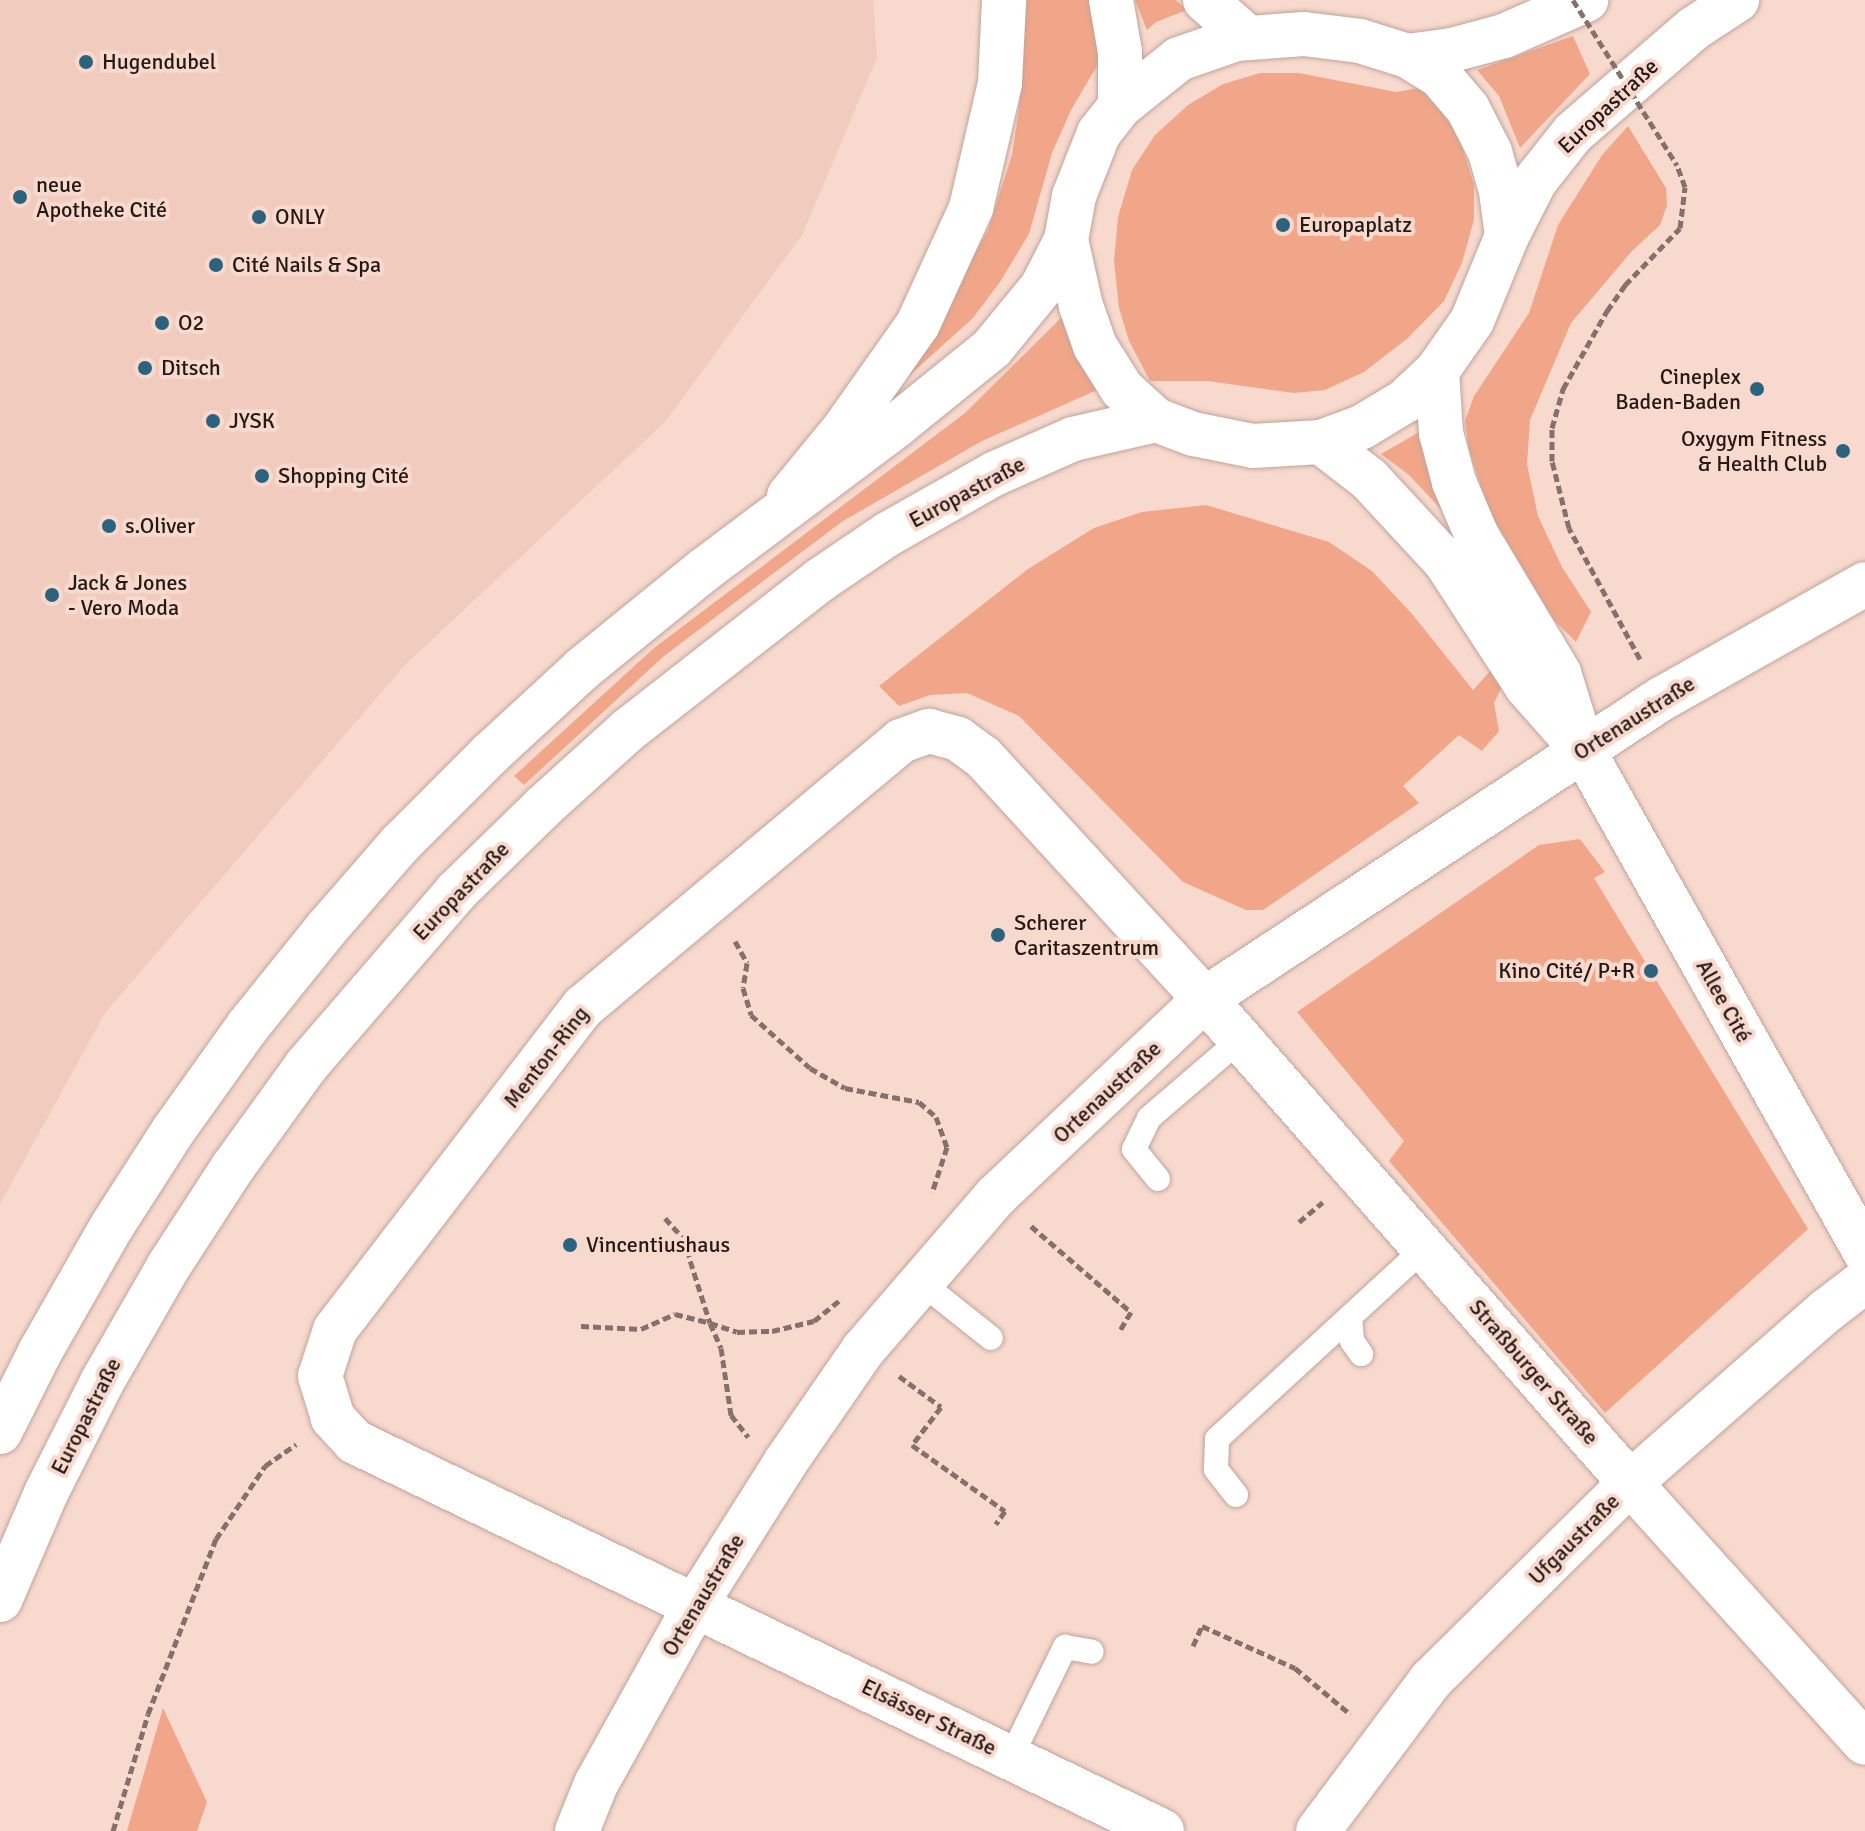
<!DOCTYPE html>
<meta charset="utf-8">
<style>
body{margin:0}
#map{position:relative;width:1865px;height:1831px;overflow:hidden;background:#f8d9ce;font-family:Signika,sans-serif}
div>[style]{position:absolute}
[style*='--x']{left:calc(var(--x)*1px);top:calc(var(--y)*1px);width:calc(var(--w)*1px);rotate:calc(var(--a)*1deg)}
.built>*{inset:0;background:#f1cbbd}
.green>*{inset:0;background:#f1a689}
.path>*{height:5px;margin-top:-2.5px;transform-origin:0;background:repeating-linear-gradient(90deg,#85716a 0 8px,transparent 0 12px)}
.roads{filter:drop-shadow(0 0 2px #c1a499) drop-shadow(0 0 2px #c1a499)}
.lane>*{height:24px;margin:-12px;padding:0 12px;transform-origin:12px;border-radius:12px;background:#fff}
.street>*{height:44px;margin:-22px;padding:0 22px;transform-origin:22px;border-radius:22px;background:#fff}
.secondary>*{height:44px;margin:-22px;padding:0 22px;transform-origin:22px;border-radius:22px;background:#fff}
.primary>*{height:44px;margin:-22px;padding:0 22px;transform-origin:22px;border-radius:22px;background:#fff}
.highway>*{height:44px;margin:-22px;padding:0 22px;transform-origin:22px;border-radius:22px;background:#fff}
.path-bridge>*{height:5px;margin-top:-2.5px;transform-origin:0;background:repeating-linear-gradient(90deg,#85716a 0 8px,transparent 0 12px)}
.dots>*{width:22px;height:22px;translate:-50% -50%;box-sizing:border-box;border:4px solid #f8d9ce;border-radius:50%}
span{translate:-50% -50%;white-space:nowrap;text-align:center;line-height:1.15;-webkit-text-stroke:8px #f8d9ce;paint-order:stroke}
.poi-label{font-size:22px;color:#241915}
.left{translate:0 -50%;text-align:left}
.right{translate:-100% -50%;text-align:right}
.street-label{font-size:22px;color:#241915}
</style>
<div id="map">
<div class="built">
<i style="clip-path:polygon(0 0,873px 0,877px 58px,802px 235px,665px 422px,406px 664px,105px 1013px,0 1204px)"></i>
</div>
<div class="green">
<i style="clip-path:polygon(1027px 0,1098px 0,1100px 61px,1071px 110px,1052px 153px,1029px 234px,1000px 282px,973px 318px,902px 382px,988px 230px,1012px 155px,1019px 109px)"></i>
<i style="clip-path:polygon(1135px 0,1176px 0,1187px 10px,1156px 22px,1147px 30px)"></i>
<i style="clip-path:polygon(1573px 36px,1590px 74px,1520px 148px,1499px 96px,1477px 70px)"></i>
<i style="clip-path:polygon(1260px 73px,1299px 73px,1396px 92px,1425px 87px,1441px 106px,1462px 146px,1474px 185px,1474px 220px,1462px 263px,1444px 301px,1408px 338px,1364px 372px,1325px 390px,1294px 393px,1208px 381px,1150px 381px,1129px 341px,1119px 308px,1114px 261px,1118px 217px,1132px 170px,1155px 135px,1188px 105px,1223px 84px)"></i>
<i style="clip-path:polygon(1628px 126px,1666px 188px,1667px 205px,1660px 225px,1632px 251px,1571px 323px,1530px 420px,1527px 464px,1538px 516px,1562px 567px,1591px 612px,1576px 642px,1553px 619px,1489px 511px,1469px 449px,1465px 421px,1474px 396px,1529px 313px,1558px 225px,1602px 155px)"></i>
<i style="clip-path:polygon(1063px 316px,1097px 390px,982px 441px,843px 521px,664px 656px,524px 785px,514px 776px,654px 648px,965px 413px)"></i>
<i style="clip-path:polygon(1423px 430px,1490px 592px,1441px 509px,1409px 475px,1381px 454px)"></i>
<i style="clip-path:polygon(1206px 505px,1329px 542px,1372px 571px,1413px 615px,1473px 690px,1494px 667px,1502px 687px,1494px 703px,1499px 731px,1482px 751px,1459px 735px,1403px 786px,1419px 803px,1263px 910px,1246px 910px,1183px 882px,1019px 716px,967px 693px,930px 695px,899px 706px,879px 686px,1028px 569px,1094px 528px,1142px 512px)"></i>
<i style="clip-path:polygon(1580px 839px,1605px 872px,1594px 878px,1808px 1229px,1605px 1413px,1389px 1161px,1404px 1141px,1297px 1012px,1539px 845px)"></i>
<i style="clip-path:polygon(163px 1708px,207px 1802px,197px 1831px,127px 1831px)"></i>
</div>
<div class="path">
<i style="--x:1640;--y:659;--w:149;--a:-118.5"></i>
<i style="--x:1569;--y:528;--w:69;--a:-104.2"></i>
<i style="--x:1552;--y:461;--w:33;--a:-90"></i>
<i style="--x:1552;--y:428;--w:41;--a:-74.2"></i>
<i style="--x:1563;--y:389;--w:90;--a:-60.6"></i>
<i style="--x:1607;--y:311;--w:32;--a:-55"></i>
<i style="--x:1625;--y:285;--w:79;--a:-46"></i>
<i style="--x:1680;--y:228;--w:41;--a:-83"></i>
<i style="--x:1685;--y:187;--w:23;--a:-110"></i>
<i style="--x:735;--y:941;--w:25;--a:61"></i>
<i style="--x:747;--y:963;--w:25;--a:99"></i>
<i style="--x:743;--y:988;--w:28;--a:73"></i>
<i style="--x:751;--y:1015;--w:79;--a:41.9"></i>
<i style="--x:810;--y:1068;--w:40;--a:29.7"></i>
<i style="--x:845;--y:1088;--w:75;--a:10.7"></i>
<i style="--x:919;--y:1102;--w:23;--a:41"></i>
<i style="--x:936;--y:1117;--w:32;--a:70"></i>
<i style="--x:947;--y:1147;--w:48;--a:108.1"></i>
<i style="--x:665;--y:1218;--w:27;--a:48"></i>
<i style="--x:683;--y:1238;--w:89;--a:72.4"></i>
<i style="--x:710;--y:1323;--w:28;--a:18"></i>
<i style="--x:737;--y:1332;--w:35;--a:-2"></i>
<i style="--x:772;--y:1331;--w:43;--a:-13.4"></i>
<i style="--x:814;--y:1321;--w:32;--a:-39"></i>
<i style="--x:1299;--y:1222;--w:31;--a:-40"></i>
<i style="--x:1031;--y:1226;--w:132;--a:40.7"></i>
<i style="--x:1131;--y:1312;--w:23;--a:121"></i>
<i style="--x:581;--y:1326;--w:60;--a:2.9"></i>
<i style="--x:641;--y:1329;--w:37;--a:-24"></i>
<i style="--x:675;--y:1314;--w:36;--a:14"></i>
<i style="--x:710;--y:1323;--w:27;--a:66"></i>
<i style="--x:721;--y:1348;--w:68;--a:81.5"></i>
<i style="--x:731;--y:1415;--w:28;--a:52"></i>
<i style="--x:899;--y:1376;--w:52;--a:36.4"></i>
<i style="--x:941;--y:1407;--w:48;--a:127.3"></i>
<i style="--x:912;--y:1445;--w:114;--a:35.4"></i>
<i style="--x:1005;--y:1511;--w:16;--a:125"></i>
<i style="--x:1193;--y:1646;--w:22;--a:-66"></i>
<i style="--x:1202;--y:1626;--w:102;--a:24.3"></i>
<i style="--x:1295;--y:1668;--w:72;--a:39.9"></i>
<i style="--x:113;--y:1831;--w:122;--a:-73.3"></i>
<i style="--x:148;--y:1714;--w:188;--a:-68.8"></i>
<i style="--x:216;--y:1539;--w:88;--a:-56.1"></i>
<i style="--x:265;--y:1466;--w:38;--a:-35"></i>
</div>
<div class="roads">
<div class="lane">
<i style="--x:1158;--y:1179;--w:38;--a:-129"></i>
<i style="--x:1134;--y:1149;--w:34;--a:-64"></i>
<i style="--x:1149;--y:1118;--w:121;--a:-40.7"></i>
<i style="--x:922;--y:1283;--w:88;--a:38.6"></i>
<i style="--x:1350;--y:1317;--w:24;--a:85"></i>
<i style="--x:1352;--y:1341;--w:16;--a:55"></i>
<i style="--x:1236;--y:1495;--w:33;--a:-128"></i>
<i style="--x:1216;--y:1469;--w:30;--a:-88"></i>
<i style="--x:1217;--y:1439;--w:282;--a:-42.6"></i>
<i style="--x:1011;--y:1757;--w:123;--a:-63.9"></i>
<i style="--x:1065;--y:1647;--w:27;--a:10"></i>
</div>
<div class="street">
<i style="--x:1437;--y:371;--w:62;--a:86.3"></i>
<i style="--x:1441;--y:433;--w:51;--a:75.1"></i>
<i style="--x:1454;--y:482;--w:59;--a:66.9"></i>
<i style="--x:1477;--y:536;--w:160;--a:59.1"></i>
<i style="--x:1559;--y:673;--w:81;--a:72.7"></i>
<i style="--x:1583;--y:750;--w:576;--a:60.67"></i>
<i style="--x:1321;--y:442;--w:61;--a:37.6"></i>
<i style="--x:1369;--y:479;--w:112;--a:47.2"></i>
<i style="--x:1445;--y:561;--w:150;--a:56.9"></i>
<i style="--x:1527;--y:687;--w:69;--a:48.5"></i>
<i style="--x:577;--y:1831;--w:51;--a:-68"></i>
<i style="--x:596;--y:1784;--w:206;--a:-60.9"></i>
<i style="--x:696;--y:1604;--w:167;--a:-57.7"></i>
<i style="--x:785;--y:1463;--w:137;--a:-55.4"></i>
<i style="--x:863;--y:1350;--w:203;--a:-49.2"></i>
<i style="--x:996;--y:1196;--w:287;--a:-43.3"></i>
<i style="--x:1205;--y:999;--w:546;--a:-33.34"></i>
<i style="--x:1661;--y:699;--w:234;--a:-29.4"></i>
<i style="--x:1162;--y:1831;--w:896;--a:-154.26"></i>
<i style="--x:355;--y:1442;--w:33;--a:-133"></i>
<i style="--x:333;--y:1418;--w:44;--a:-107.2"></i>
<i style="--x:320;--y:1376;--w:48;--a:-71.9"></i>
<i style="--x:335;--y:1330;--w:407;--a:-52.5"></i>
<i style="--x:583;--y:1007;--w:415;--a:-39.9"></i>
<i style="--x:901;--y:741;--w:30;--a:-20"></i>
<i style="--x:929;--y:731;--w:30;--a:15"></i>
<i style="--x:958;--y:739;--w:31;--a:36"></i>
<i style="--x:983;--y:757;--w:328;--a:47.5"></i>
<i style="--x:1205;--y:999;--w:644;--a:48.71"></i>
<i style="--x:1630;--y:1483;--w:350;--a:47.9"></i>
<i style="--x:1318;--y:1831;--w:189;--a:-53.2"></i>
<i style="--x:1431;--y:1680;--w:280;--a:-44.7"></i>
<i style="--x:1630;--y:1483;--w:261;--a:-41.3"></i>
<i style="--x:1826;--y:1311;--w:49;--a:-37.6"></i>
</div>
<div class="secondary">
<i style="--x:1111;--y:0;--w:53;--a:80.2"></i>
<i style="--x:1120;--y:52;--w:54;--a:90"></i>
<i style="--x:1205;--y:0;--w:57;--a:41.5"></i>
<i style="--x:789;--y:496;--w:87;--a:-50.6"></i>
<i style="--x:844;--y:429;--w:128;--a:-54.8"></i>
<i style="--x:918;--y:324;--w:128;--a:-65.4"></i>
<i style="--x:971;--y:208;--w:128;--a:-76.9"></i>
<i style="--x:1000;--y:83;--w:83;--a:-87.2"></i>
</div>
<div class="primary">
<i style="--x:1304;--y:34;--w:56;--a:7.1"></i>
<i style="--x:1360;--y:41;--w:50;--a:17.4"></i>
<i style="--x:1408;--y:56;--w:38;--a:32"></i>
<i style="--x:1440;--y:76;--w:43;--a:49.7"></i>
<i style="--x:1468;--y:109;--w:48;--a:62.9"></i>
<i style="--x:1490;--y:152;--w:41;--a:74.2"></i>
<i style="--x:1501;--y:191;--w:45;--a:82.4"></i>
<i style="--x:1507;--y:236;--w:92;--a:112.4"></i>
<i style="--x:1472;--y:321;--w:61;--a:125"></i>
<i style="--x:1437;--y:371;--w:44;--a:136.8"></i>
<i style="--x:1405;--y:401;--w:50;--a:148.8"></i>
<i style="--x:1362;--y:427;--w:44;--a:159.9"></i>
<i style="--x:1321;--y:442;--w:68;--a:176.6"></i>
<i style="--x:1253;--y:446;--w:61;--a:-168.7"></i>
<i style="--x:1193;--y:434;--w:40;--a:-159"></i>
<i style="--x:1156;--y:420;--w:46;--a:-137.6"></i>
<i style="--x:1122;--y:389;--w:51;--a:-122.1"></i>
<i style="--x:1095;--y:346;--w:42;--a:-109.3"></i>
<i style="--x:1081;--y:306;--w:68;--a:-102.8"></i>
<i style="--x:1066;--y:240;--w:45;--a:-79.7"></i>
<i style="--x:1074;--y:196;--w:68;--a:-68.4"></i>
<i style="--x:1099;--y:133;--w:34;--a:-52"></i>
<i style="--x:1120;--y:106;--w:75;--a:-38.5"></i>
<i style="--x:1179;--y:59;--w:60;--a:-19.3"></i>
<i style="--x:1236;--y:39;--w:68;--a:-4.2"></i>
<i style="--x:1408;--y:56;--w:44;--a:-7.8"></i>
<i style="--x:1452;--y:50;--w:54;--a:-15.1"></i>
<i style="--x:1504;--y:36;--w:90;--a:-23.7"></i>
<i style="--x:1507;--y:236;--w:62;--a:-63"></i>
<i style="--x:1535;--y:181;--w:61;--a:-51.6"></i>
<i style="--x:1573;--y:133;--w:159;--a:-40.9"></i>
<i style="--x:1693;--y:29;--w:53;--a:-33.4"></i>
</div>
<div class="highway">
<i style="--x:0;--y:1432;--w:89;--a:-63.4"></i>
<i style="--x:40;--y:1352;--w:145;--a:-60.3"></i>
<i style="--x:112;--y:1226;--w:113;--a:-57.3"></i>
<i style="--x:173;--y:1131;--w:129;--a:-54.5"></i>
<i style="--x:248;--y:1026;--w:124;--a:-51.2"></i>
<i style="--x:326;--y:929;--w:113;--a:-49"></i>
<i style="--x:400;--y:844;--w:127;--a:-45"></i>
<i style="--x:490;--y:754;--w:125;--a:-42.7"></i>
<i style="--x:582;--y:669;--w:157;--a:-39.1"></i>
<i style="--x:704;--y:570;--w:241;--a:-36.9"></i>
<i style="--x:897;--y:425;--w:122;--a:-39"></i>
<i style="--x:992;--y:348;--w:79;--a:-50.7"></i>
<i style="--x:1042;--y:287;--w:53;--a:-62.9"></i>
<i style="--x:0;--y:1600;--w:116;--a:-66.7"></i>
<i style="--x:46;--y:1493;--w:124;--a:-63.2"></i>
<i style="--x:102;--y:1382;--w:133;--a:-60.1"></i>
<i style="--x:168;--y:1267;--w:119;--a:-57"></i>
<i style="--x:233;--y:1167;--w:125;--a:-54.1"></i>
<i style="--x:306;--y:1066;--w:230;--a:-49.2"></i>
<i style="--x:456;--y:892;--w:123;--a:-44.3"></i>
<i style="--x:544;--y:806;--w:113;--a:-42.1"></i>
<i style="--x:628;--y:730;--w:244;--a:-38"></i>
<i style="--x:820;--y:580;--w:82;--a:-34.1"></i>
<i style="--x:888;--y:534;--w:124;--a:-29.5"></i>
<i style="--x:996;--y:473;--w:84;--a:-23.8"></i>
<i style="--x:1073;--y:439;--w:85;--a:-12.9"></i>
</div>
</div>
<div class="path-bridge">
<i style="--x:1573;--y:0;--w:195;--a:57.8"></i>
</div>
<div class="dots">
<i style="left:86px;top:62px;background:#2b627d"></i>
<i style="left:20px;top:197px;background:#2b627d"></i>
<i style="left:259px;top:217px;background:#2b627d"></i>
<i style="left:1283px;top:225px;background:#2b627d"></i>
<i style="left:216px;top:265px;background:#2b627d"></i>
<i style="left:162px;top:323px;background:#2b627d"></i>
<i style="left:145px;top:368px;background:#2b627d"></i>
<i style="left:1757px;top:389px;background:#2b627d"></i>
<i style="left:213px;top:421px;background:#2b627d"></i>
<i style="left:1843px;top:451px;background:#2b627d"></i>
<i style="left:262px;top:476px;background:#2b627d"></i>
<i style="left:109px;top:526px;background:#2b627d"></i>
<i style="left:52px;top:595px;background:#2b627d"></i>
<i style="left:998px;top:935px;background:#2b627d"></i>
<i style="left:1651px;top:971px;background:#2b627d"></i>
<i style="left:570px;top:1245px;background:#2b627d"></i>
</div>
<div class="poi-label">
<span class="left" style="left:102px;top:62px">Hugendubel</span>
<span class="left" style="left:36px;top:197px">neue<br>Apotheke Cité</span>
<span class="left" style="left:275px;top:217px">ONLY</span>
<span class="left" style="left:1299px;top:225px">Europaplatz</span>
<span class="left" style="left:232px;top:265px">Cité Nails &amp; Spa</span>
<span class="left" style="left:178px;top:323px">O2</span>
<span class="left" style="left:161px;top:368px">Ditsch</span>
<span class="right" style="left:1741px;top:389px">Cineplex<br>Baden-Baden</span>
<span class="left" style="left:229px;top:421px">JYSK</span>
<span class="right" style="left:1827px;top:451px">Oxygym Fitness<br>&amp; Health Club</span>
<span class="left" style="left:278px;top:476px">Shopping Cité</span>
<span class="left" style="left:125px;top:526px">s.Oliver</span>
<span class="left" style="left:68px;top:595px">Jack &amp; Jones<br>- Vero Moda</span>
<span class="left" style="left:1014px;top:935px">Scherer<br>Caritaszentrum</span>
<span class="right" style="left:1635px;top:971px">Kino Cité/ P+R</span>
<span class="left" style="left:586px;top:1245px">Vincentiushaus</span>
</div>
<div class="street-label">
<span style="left:1608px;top:106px;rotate:-43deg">Europastraße</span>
<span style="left:967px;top:492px;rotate:-28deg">Europastraße</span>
<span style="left:1634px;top:718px;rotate:-32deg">Ortenaustraße</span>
<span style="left:461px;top:891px;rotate:-46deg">Europastraße</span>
<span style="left:1724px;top:1001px;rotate:61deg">Allee Cité</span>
<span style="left:546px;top:1057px;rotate:-52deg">Menton-Ring</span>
<span style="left:1107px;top:1092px;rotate:-43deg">Ortenaustraße</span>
<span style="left:1534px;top:1372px;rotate:49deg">Straßburger Straße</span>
<span style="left:86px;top:1416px;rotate:-63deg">Europastraße</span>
<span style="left:1574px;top:1539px;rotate:-45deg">Ufgaustraße</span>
<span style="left:703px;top:1595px;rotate:-59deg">Ortenaustraße</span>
<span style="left:929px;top:1717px;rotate:26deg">Elsässer Straße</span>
</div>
</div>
